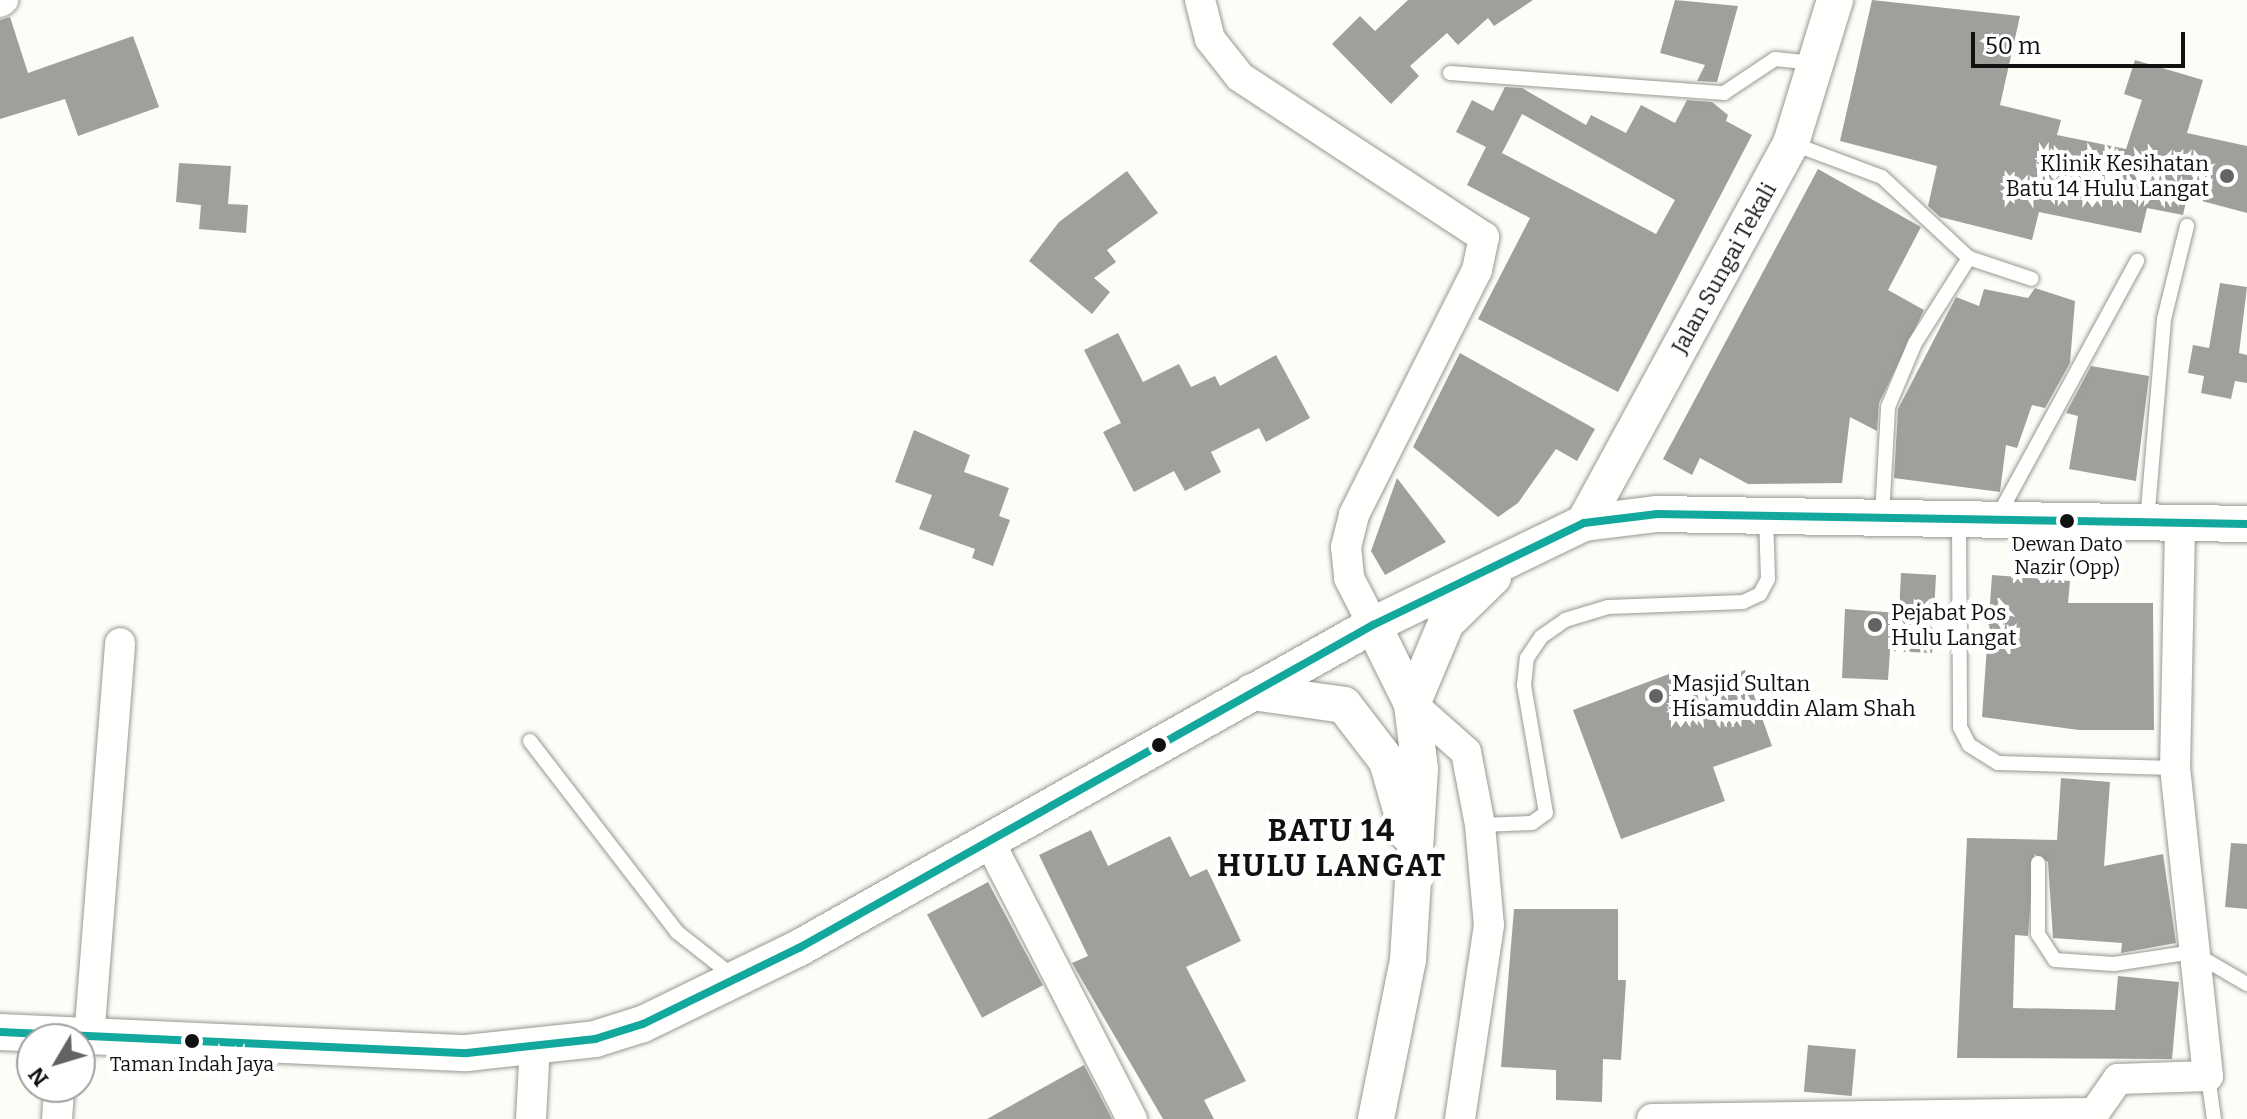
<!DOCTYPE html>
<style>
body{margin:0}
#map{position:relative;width:2247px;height:1119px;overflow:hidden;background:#fdfcf7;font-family:Bitter,serif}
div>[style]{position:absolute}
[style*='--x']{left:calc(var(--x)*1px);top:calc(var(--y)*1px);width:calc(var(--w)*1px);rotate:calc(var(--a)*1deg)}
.building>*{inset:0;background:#a19f9c;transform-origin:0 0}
.roads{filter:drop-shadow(0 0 2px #979795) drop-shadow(0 0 2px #979795)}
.service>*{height:14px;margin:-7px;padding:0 7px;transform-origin:7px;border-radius:7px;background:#fffffe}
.minor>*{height:30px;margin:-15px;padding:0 15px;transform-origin:15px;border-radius:15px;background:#fffffe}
.tertiary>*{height:36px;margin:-18px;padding:0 18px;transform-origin:18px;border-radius:18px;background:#fffffe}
.bus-1>*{height:8px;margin:-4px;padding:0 4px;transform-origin:4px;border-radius:4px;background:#12a89d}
.dots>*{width:22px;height:22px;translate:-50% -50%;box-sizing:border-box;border:4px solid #fff;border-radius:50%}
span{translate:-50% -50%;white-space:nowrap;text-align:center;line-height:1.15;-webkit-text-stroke:8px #fff;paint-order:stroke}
.bus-label{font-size:20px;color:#111}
.poi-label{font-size:22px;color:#111}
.right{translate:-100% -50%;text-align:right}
.left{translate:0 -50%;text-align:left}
.street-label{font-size:22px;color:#111}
.district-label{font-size:30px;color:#111;font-weight:700;letter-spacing:2px}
.north{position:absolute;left:16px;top:1023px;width:80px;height:80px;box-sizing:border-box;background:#fff;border:2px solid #a0a0a0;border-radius:50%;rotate:232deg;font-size:22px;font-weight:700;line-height:32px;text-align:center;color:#111}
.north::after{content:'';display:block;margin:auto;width:28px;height:36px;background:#646362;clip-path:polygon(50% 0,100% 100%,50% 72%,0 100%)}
.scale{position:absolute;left:1971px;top:32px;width:214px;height:36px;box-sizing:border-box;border:4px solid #111;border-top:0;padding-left:10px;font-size:24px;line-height:28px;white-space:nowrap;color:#111;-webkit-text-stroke:6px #fff;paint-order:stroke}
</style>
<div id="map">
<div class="building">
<i style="clip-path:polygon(1408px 0,1533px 0,1494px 26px,1488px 18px,1458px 45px,1447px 33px,1410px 66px,1419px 76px,1391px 104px,1332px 44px,1360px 16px,1375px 31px)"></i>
<i style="clip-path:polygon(1675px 0,1738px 6px,1717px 82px,1697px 81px,1705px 65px,1660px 53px)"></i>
<i style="clip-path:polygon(1872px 0,2020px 16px,2000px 105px,2061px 120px,2057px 135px,2126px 149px,2142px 100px,2124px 94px,2135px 60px,2203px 80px,2187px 133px,2247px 146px,2247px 213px,2187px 197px,2183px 215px,2147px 208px,2141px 233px,2039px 212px,2032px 240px,1940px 217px,1928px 206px,1937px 166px,1840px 141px)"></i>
<i style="clip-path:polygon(10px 17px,28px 73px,133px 36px,159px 107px,78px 136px,65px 99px,0 119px,0 20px)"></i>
<i style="clip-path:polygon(evenodd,1505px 87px,1522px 88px,1586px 125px,1591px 115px,1626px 133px,1641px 105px,1675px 123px,1687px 100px,1712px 102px,1728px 115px,1726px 121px,1752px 135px,1618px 392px,1478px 319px,1530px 218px,1467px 185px,1486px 147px,1456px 132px,1472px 100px,1493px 111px,1505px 87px,1522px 114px,1675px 200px,1656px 234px,1502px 153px,1522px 114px)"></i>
<i style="clip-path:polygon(179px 163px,231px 166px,228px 204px,248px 205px,246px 233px,199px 229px,201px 205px,176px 202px)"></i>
<i style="clip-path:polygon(1818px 169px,1921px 227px,1888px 290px,1924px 310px,1879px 403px,1877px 431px,1850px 417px,1842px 483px,1748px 484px,1700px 458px,1692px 475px,1663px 459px)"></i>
<i style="clip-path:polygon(1127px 171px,1158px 213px,1107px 250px,1116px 262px,1094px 278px,1110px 292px,1092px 314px,1029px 261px,1059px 222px)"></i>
<i style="clip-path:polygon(2220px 283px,2247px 287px,2239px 353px,2247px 355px,2247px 383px,2235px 381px,2231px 399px,2201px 393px,2204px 376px,2188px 373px,2193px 345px,2209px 348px)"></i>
<i style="clip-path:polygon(2035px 288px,2075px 301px,2070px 363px,2045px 408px,2032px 405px,2017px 448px,2006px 445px,2000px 492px,1894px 478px,1898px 409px,1956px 297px,1979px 306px,1984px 289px,2028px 298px)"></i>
<i style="clip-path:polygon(1118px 333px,1143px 382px,1179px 364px,1191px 387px,1215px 376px,1220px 386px,1276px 355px,1310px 418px,1266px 442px,1259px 428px,1211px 452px,1221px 472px,1185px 491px,1174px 471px,1134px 492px,1103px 432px,1121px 423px,1084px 350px)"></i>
<i style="clip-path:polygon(1460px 353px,1595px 429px,1577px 461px,1556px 449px,1518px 503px,1498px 517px,1413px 447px)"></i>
<i style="clip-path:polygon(2091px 366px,2149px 376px,2136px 481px,2069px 469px,2078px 416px,2066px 413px)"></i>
<i style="clip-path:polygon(914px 430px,970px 455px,964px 472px,1009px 488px,999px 516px,1010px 520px,993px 566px,972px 558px,975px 549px,919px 529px,932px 495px,895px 482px)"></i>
<i style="clip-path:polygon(1397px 478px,1446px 542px,1385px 575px,1371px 551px)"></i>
<i style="clip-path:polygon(1901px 573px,1936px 575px,1932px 653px,1890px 651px,1888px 680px,1842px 678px,1845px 609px,1899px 613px)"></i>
<i style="clip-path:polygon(1992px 575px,2070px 581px,2068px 603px,2153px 603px,2154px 730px,2079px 730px,1982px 717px)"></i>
<i style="clip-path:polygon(1745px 670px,1772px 746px,1713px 767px,1725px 801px,1621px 839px,1573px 710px,1677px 671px,1685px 691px)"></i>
<i style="clip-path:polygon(2061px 778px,2110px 782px,2104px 866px,2163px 854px,2176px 943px,2121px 953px,2122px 943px,2053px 938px,2048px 862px,2034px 854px,2028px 936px,2015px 935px,2013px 1008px,2115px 1010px,2118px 976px,2179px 982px,2172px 1059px,1957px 1058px,1967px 838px,2057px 840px)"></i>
<i style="clip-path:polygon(1091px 830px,1108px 866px,1170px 836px,1190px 877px,1207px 869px,1241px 941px,1186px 967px,1246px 1081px,1204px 1100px,1214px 1119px,1163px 1119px,1072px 963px,1088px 956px,1039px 855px)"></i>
<i style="clip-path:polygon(2231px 843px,2247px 844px,2247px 909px,2225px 907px)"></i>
<i style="left:988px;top:882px;width:117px;height:69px;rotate:62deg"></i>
<i style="clip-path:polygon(1514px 909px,1618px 909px,1618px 980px,1626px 980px,1621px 1060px,1603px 1059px,1602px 1102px,1556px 1100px,1556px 1070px,1501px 1067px)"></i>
<i style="left:1808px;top:1045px;width:48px;height:47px;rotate:5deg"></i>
<i style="clip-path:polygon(1084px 1065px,1112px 1119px,987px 1119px)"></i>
</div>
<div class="roads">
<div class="service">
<i style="--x:1450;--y:73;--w:275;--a:4.2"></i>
<i style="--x:1724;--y:93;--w:61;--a:-33.7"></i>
<i style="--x:1775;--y:59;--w:39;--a:6"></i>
<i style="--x:1791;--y:143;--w:97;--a:20.5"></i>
<i style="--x:1882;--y:177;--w:119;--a:43"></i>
<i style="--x:1969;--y:258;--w:66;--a:18.4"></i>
<i style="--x:1882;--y:516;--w:109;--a:-86.8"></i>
<i style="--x:1888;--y:407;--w:69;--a:-67.1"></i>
<i style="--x:1915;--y:343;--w:101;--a:-57.6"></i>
<i style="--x:1997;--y:518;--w:293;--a:-61.4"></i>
<i style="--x:1959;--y:521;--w:206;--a:89.7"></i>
<i style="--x:1960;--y:727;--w:20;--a:63"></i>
<i style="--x:1969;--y:745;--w:34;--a:32"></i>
<i style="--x:1998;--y:763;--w:177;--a:1.6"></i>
<i style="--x:2147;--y:522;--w:204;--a:-85.2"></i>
<i style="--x:2164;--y:319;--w:96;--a:-76.1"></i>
<i style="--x:530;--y:741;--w:241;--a:52.4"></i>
<i style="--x:677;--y:932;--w:73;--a:38.3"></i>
<i style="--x:1480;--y:825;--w:52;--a:-2.2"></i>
<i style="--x:1532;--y:823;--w:17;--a:-36"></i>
<i style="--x:1546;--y:813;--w:130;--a:-99.8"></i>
<i style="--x:1524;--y:685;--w:27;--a:-84"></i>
<i style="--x:1527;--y:658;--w:25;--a:-56"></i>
<i style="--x:1541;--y:637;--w:29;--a:-35"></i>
<i style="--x:1565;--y:620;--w:45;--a:-16.8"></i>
<i style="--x:1608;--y:607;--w:135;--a:-2.1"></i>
<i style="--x:1743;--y:602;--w:19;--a:-25"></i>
<i style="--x:1760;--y:594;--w:17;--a:-62"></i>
<i style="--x:1768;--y:579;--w:62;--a:-91.8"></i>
<i style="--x:2038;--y:863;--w:71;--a:90"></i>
<i style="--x:2038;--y:934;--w:31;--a:57"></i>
<i style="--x:2055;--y:960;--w:59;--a:3.9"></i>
<i style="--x:2114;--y:964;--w:79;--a:-8.7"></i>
<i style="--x:2192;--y:952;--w:64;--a:30.2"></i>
<i style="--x:2208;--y:1076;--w:43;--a:82.1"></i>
</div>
<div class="minor">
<i style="--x:1200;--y:0;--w:40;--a:75.6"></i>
<i style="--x:1210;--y:39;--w:48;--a:51.7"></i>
<i style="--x:1240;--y:77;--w:292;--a:33.3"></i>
<i style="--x:1484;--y:237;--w:34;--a:102"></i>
<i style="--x:1477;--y:270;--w:274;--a:116.7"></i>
<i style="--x:1354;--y:515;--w:33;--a:104"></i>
<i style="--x:1346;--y:547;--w:31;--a:84"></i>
<i style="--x:1349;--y:578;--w:53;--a:62.9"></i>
<i style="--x:0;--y:2;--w:4;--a:-34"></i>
<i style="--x:1412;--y:704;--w:72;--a:41.6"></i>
<i style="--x:1466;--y:752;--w:74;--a:79.1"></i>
<i style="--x:1480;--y:825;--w:100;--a:84.9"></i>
<i style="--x:1489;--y:925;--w:196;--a:98.5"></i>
<i style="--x:988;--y:839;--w:315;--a:62.8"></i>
<i style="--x:89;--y:1039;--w:397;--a:-85.5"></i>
<i style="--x:57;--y:1119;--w:32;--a:-86"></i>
<i style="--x:531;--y:1119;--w:73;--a:-86.9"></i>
<i style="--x:1652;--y:1119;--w:438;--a:-0.8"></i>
<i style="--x:2090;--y:1119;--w:49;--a:-55"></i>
<i style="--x:2118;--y:1079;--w:90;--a:-1.9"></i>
<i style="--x:2208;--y:1076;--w:310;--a:-96.1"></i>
<i style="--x:2175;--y:768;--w:244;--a:-88.8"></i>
</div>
<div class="tertiary">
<i style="--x:1584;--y:523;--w:433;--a:-61.4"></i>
<i style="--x:1791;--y:143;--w:150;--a:-72.9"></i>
<i style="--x:1373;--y:625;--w:88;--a:63.7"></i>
<i style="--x:1412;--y:704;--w:65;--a:83"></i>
<i style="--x:1420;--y:769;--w:191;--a:93.6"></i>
<i style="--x:1408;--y:960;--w:162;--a:101.4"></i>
<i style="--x:1252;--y:692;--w:93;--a:8"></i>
<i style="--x:1344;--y:705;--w:71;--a:52.5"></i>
<i style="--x:1387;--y:761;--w:76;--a:74"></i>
<i style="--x:1412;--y:704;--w:88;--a:-67.2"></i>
<i style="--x:1446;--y:623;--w:66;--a:-44.4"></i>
<i style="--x:0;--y:1032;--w:467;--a:2.6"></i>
<i style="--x:467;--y:1053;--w:129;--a:-6.2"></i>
<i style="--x:595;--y:1039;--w:50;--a:-17.4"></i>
<i style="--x:643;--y:1024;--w:174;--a:-26"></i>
<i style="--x:799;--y:948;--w:659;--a:-29.37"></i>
<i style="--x:1373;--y:625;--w:234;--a:-25.8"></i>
<i style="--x:1584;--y:523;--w:74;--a:-7"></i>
<i style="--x:1657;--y:514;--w:590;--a:0.97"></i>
</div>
</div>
<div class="bus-1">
<i style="--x:0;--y:1032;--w:467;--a:2.6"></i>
<i style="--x:467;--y:1053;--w:129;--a:-6.2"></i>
<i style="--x:595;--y:1039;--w:50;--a:-17.4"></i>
<i style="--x:643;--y:1024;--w:174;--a:-26"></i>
<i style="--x:799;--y:948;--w:659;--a:-29.37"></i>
<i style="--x:1373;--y:625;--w:234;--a:-25.8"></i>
<i style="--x:1584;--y:523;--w:74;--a:-7"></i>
<i style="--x:1657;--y:514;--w:590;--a:0.97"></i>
</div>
<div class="dots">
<i style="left:2227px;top:176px;background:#646362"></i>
<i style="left:2067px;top:521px;background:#111"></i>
<i style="left:1875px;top:625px;background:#646362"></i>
<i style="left:1656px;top:696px;background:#646362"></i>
<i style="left:1159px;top:745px;background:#111"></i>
<i style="left:192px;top:1041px;background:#111"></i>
</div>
<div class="bus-label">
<span style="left:2067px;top:556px">Dewan Dato<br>Nazir (Opp)</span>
<span style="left:192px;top:1064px">Taman Indah Jaya</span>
</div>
<div class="poi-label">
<span class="right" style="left:2209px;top:176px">Klinik Kesihatan<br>Batu 14 Hulu Langat</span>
<span class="left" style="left:1891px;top:625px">Pejabat Pos<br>Hulu Langat</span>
<span class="left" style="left:1672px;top:696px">Masjid Sultan<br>Hisamuddin Alam Shah</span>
</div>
<div class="street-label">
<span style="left:1724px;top:268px;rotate:-61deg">Jalan Sungai Tekali</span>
</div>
<div class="district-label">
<span style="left:1332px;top:848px">BATU 14<br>HULU LANGAT</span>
</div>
<div class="north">N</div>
<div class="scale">50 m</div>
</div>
